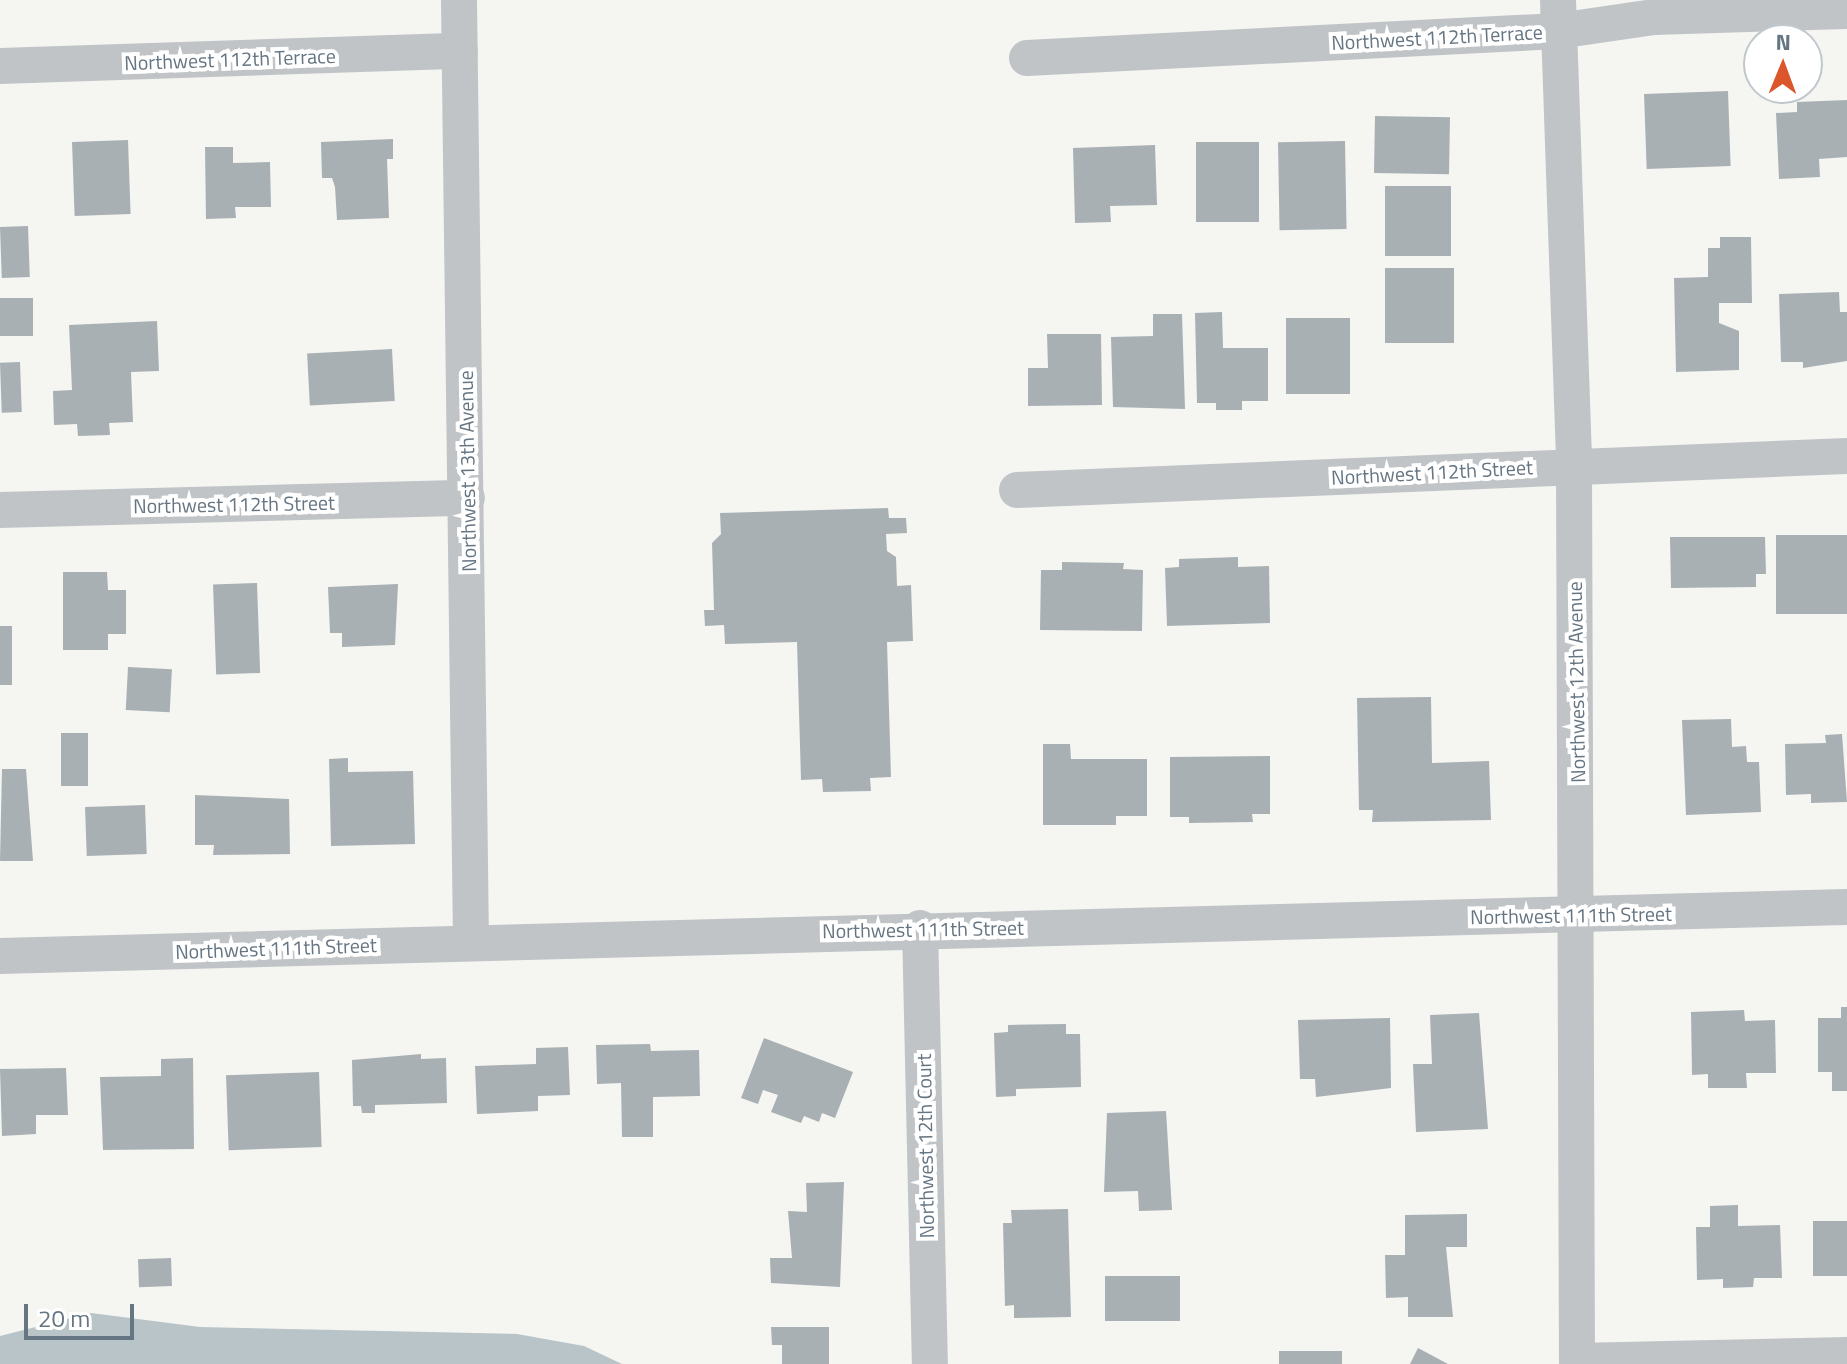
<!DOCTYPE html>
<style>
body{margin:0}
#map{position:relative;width:1847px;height:1364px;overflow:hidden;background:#f5f5f2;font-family:"Titillium Web",sans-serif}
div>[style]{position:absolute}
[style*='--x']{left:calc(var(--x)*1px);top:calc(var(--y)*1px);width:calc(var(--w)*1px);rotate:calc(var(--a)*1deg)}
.water>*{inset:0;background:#b8c4c8}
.building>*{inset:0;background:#a8b0b4;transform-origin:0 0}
.minor>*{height:36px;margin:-18px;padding:0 18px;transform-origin:18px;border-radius:18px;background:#c0c4c7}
span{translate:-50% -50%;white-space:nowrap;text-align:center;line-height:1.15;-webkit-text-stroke:8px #fff;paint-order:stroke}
.street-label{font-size:20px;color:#657582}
.north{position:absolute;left:1743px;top:24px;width:80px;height:80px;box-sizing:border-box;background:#fff;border:2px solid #c1c8cd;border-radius:50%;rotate:1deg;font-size:22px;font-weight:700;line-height:32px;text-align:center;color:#657582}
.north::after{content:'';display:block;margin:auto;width:28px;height:36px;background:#dc562b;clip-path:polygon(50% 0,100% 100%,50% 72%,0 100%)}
.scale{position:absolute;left:24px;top:1304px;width:110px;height:36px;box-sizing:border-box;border:4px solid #657582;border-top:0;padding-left:10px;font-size:24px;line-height:28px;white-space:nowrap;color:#657582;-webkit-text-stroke:6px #fff;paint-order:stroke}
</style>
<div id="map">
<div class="water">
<i style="clip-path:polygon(91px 1313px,200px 1327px,517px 1334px,584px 1346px,622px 1364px,0 1364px,0 1336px)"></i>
</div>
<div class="building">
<i style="left:1728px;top:91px;width:75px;height:84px;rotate:88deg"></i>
<i style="clip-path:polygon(1847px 100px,1847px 157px,1819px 159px,1820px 177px,1779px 179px,1776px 113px,1797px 112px,1797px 102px)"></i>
<i style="left:1375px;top:116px;width:75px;height:57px;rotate:1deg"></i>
<i style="clip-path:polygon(393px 139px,393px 159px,387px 159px,389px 218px,337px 220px,335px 187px,332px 178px,322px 178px,321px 142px)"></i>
<i style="left:128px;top:140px;width:74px;height:56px;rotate:88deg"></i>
<i style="left:1345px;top:141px;width:88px;height:67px;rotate:89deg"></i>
<i style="left:1196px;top:142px;width:63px;height:80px"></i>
<i style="clip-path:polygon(1155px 145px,1157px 205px,1110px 206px,1111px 222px,1075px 223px,1073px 148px)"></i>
<i style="clip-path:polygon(205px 147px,233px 147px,233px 163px,270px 162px,271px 207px,235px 207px,236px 218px,206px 219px)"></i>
<i style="left:1385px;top:186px;width:66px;height:70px"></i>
<i style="left:28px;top:226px;width:51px;height:28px;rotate:88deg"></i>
<i style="clip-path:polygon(1720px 237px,1751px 237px,1752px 303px,1719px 303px,1719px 323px,1739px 331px,1739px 370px,1676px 372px,1674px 278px,1708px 277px,1708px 248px,1720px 248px)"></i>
<i style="left:1385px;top:268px;width:69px;height:75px"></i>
<i style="clip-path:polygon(1839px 292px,1840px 312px,1847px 312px,1847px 361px,1803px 368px,1803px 362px,1781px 362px,1779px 294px)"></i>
<i style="left:0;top:298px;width:33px;height:38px"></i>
<i style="clip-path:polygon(1222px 312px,1223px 348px,1268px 348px,1268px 401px,1242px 401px,1242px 410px,1216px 410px,1216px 403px,1197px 403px,1195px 313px)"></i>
<i style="clip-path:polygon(1153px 314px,1182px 314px,1185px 409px,1113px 407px,1111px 337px,1153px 336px)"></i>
<i style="left:1286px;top:318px;width:64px;height:76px"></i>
<i style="clip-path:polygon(157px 321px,159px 371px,131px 372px,133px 422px,109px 423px,110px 435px,78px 436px,77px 424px,54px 425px,53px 391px,72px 390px,69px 325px)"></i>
<i style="clip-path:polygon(1047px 334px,1101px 334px,1102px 405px,1028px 406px,1028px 368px,1048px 368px)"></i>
<i style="left:392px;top:349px;width:52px;height:85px;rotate:87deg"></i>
<i style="left:20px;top:362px;width:50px;height:20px;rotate:88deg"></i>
<i style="clip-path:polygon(888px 508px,889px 518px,906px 518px,907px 533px,886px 534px,887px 551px,896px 557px,897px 586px,911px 585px,913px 641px,887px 642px,891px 777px,870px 778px,871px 791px,823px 792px,822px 779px,801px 780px,797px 642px,725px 644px,724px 625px,705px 626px,704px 610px,714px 610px,712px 543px,721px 534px,720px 513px)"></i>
<i style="left:1847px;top:535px;width:79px;height:71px;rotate:90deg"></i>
<i style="clip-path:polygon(1670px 537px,1765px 537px,1766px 574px,1756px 574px,1756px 587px,1671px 588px)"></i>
<i style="clip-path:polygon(1238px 557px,1238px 567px,1269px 566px,1270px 623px,1167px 626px,1165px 568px,1179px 567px,1179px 559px)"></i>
<i style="clip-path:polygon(1062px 562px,1124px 563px,1123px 569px,1143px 570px,1142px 631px,1040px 630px,1041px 570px,1062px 570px)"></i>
<i style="clip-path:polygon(63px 572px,107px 572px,108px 590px,126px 590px,126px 634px,108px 634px,108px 650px,63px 650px)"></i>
<i style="left:257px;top:583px;width:90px;height:44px;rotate:88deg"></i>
<i style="clip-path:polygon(398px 584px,395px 645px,342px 647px,342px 633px,330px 633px,328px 587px)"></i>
<i style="left:0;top:626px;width:12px;height:59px"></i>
<i style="left:128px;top:667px;width:44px;height:43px;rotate:3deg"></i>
<i style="clip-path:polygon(1431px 697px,1432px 763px,1489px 761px,1491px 820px,1372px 822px,1373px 810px,1359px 810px,1357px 698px)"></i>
<i style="clip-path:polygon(1731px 719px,1732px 747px,1746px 746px,1747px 762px,1759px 762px,1761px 812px,1686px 815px,1682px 720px)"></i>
<i style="left:61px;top:733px;width:27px;height:53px"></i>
<i style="clip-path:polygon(1842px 734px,1847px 802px,1811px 803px,1811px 794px,1786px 795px,1785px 744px,1826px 743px,1825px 735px)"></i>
<i style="clip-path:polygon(1043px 744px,1070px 744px,1071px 759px,1147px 759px,1147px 816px,1116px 816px,1116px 825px,1043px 825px)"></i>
<i style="clip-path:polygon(1270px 756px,1270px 814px,1252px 814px,1253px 822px,1189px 823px,1189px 817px,1170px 817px,1170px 757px)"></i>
<i style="clip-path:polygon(348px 758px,348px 772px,413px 771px,415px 844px,331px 846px,329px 759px)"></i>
<i style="clip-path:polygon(2px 769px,26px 769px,33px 861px,0 861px)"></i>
<i style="clip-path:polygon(195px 795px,289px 799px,290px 854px,213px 855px,214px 845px,195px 845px)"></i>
<i style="left:145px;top:805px;width:49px;height:60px;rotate:88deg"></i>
<i style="clip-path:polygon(1841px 1007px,1847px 1007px,1847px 1091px,1832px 1091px,1832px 1072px,1818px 1072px,1818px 1018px,1841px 1018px)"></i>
<i style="clip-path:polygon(1744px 1010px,1745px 1021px,1775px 1020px,1776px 1073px,1746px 1073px,1747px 1088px,1708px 1088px,1708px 1074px,1692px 1075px,1691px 1012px)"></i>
<i style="clip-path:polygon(1479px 1013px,1488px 1129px,1416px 1132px,1413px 1064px,1432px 1064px,1430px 1015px)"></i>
<i style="clip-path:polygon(1390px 1018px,1391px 1088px,1316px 1097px,1315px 1079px,1300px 1079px,1298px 1020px)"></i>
<i style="clip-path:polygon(1066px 1024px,1066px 1034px,1080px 1034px,1081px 1087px,1016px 1089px,1016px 1096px,996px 1097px,994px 1033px,1008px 1032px,1008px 1025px)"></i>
<i style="clip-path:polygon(764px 1038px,853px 1072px,835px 1118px,822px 1113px,819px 1122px,804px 1116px,801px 1123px,771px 1112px,778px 1095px,763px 1090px,758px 1104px,741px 1098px)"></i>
<i style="clip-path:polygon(650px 1044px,651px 1051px,699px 1050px,700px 1096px,653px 1097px,653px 1137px,622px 1137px,621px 1083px,597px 1084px,596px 1045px)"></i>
<i style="clip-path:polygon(568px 1047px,570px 1095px,538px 1096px,538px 1111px,477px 1114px,475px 1066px,536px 1064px,536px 1048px)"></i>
<i style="clip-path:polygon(421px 1054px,421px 1059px,446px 1058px,447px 1103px,375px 1105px,375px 1113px,362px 1113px,361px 1106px,353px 1106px,352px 1060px)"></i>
<i style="clip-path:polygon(193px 1058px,194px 1149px,103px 1150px,100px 1077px,161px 1076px,161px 1059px)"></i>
<i style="clip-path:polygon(66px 1068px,68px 1115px,36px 1115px,36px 1134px,2px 1136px,0 1069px)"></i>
<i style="left:319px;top:1072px;width:75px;height:93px;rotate:88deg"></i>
<i style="clip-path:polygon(1166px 1111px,1172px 1210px,1139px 1211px,1138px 1191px,1104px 1192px,1107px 1113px)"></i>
<i style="clip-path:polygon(844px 1182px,840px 1287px,771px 1283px,770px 1258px,792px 1258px,788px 1211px,807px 1212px,806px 1183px)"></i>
<i style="clip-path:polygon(1738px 1205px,1738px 1226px,1780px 1225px,1782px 1278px,1754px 1278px,1753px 1287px,1723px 1288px,1723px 1279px,1697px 1280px,1696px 1227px,1710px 1227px,1710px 1206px)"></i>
<i style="clip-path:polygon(1068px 1209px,1071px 1317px,1014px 1318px,1014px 1305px,1005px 1306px,1003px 1223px,1012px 1223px,1011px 1210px)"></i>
<i style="clip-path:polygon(1467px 1214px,1467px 1247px,1446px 1247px,1453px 1317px,1408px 1317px,1408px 1297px,1386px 1298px,1385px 1255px,1405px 1255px,1405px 1215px)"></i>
<i style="left:1847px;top:1221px;width:55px;height:34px;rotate:90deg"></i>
<i style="left:171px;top:1258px;width:28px;height:33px;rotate:88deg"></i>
<i style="left:1180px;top:1276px;width:45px;height:75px;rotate:90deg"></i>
<i style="clip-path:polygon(771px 1327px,829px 1327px,829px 1364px,782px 1364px,782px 1345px,772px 1345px)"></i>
<i style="clip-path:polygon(1418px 1348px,1448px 1364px,1410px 1364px)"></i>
<i style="left:1342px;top:1351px;width:13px;height:63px;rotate:90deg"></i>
</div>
<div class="minor">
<i style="--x:459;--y:0;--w:942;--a:89.27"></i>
<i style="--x:1558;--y:0;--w:466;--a:88"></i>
<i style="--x:1574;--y:466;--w:898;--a:89.81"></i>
<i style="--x:1027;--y:58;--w:532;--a:-2.91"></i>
<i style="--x:1558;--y:31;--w:97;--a:-8.3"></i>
<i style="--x:1654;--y:17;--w:193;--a:-1.8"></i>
<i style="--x:0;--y:66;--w:460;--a:-1.9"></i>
<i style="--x:1017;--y:490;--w:831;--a:-2.35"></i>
<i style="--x:0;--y:510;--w:467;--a:-1.5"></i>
<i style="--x:920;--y:928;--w:436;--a:88.7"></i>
<i style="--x:0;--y:956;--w:1848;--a:-1.52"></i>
<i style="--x:1577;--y:1361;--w:270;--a:-1.3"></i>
</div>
<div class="street-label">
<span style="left:1437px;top:37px;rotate:-3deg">Northwest 112th Terrace</span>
<span style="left:230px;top:59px;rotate:-2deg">Northwest 112th Terrace</span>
<span style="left:467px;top:471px;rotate:-91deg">Northwest 13th Avenue</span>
<span style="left:1432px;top:472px;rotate:-3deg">Northwest 112th Street</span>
<span style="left:234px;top:504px;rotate:-1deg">Northwest 112th Street</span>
<span style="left:1576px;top:682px;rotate:-91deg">Northwest 12th Avenue</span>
<span style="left:1571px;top:915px;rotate:-1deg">Northwest 111th Street</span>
<span style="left:923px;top:929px;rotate:-1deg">Northwest 111th Street</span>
<span style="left:276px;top:948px;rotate:-2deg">Northwest 111th Street</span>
<span style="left:925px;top:1146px;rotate:-91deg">Northwest 12th Court</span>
</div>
<div class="north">N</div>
<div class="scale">20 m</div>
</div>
